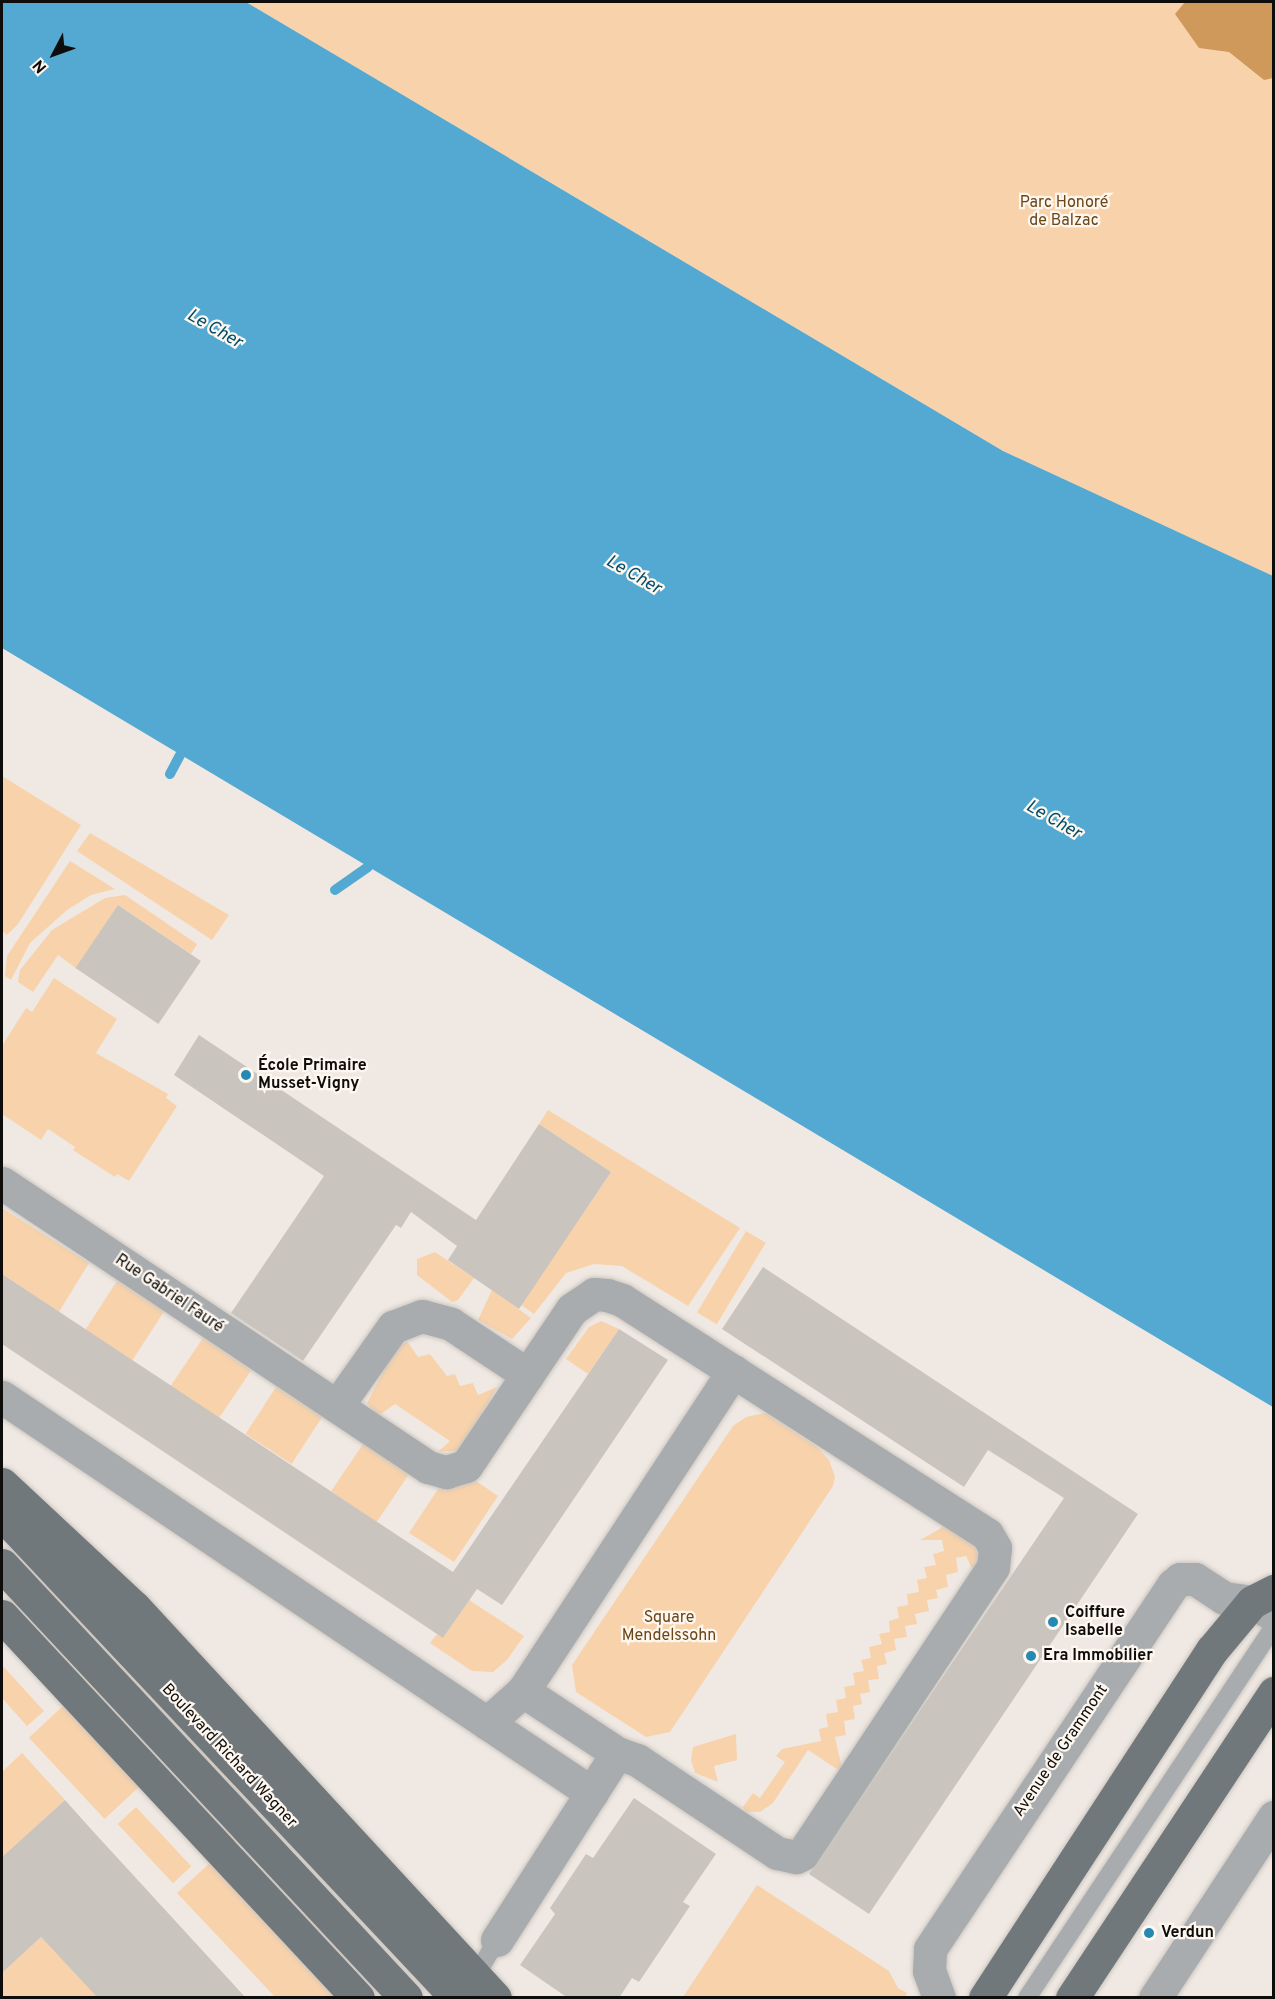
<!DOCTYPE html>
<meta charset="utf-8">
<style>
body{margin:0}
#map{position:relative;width:1275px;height:1999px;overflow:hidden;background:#f0e9e3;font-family:Overpass,sans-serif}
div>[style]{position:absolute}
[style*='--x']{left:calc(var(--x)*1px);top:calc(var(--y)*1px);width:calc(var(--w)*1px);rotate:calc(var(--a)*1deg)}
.green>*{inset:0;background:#f8d2aa;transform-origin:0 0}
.forest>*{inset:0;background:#d0995c}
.water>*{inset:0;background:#53a9d1}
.stream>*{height:10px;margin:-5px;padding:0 5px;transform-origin:5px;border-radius:5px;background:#53a9d1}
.building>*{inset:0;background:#cac4be;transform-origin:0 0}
.roads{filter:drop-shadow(0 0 2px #ccc6c0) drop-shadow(0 0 2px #ccc6c0)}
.lane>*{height:18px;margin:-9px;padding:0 9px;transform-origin:9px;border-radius:9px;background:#a8acae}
.street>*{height:33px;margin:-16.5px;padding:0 16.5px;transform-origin:16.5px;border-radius:16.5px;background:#a8acae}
.primary>*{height:33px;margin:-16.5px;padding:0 16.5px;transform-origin:16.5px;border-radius:16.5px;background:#71787b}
.dots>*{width:16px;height:16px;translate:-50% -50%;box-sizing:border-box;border:3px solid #fdf7f0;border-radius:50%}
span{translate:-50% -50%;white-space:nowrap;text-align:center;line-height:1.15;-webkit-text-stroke:4.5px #fdf7f0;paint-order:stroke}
.park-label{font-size:16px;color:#6b4618}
.poi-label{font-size:16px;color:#0f0d0b;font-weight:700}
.left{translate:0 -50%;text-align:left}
.street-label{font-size:16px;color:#0f0d0b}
.water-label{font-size:18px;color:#034e6a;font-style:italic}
.frame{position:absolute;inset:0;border:3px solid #0f0d0b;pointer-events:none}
.north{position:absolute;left:24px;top:24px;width:60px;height:60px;-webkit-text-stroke:4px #fdf7f0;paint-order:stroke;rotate:229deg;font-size:16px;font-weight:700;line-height:24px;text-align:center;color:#0f0d0b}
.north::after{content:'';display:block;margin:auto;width:21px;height:27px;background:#0f0d0b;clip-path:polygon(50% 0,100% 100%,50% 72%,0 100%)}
</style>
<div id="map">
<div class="green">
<i style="clip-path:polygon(246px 2px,1273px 2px,1273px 576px,1003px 451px)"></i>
<i style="clip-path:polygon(2px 776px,81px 825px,18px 924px,7px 935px,2px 931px)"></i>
<i style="clip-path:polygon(90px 833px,229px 915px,212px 940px,77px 851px)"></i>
<i style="clip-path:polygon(70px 861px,115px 889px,91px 895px,67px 910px,30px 943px,11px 980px,5px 976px,7px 956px)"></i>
<i style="clip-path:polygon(125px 895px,197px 944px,191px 954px,118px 905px,77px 969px,58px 955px,33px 992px,18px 982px,20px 970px,52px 930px,105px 898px)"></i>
<i style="clip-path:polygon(54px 978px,117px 1019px,96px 1053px,168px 1094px,166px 1098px,177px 1106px,129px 1181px,117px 1174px,115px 1177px,73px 1150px,75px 1147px,48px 1129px,41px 1140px,2px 1114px,2px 1046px,26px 1008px,32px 1012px)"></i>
<i style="clip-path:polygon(548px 1110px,740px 1228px,688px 1306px,622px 1266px,594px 1264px,566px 1273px,534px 1314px,521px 1305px,611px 1172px,539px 1124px)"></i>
<i style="clip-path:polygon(2px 1208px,89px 1263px,59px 1312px,2px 1274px)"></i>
<i style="left:746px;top:1231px;width:23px;height:95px;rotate:31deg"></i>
<i style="clip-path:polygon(435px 1252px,474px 1278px,458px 1300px,452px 1302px,417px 1275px,417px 1259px)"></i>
<i style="left:117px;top:1281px;width:56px;height:58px;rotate:33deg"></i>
<i style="clip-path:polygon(492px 1290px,531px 1318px,512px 1339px,478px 1320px)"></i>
<i style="clip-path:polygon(601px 1321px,619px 1329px,588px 1374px,566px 1359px,589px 1327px)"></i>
<i style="left:203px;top:1338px;width:58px;height:58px;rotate:34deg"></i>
<i style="clip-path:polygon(407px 1341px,418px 1357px,430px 1354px,447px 1376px,455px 1374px,460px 1386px,473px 1383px,478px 1395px,497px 1387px,466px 1443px,456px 1451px,439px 1451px,450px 1441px,395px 1404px,378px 1416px,367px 1403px,396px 1347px)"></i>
<i style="left:276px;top:1387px;width:55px;height:56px;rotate:33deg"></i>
<i style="clip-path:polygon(765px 1413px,817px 1447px,829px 1460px,835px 1477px,833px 1486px,670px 1732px,646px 1737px,576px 1692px,572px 1665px,733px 1426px,746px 1417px)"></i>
<i style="left:363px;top:1444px;width:55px;height:57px;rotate:34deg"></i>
<i style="clip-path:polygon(476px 1481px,498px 1496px,454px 1562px,409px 1533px,438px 1489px)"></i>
<i style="clip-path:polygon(945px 1526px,966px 1534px,979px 1549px,976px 1577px,966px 1556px,956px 1558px,958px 1572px,946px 1575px,948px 1587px,936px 1590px,938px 1598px,927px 1600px,929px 1611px,915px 1614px,917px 1624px,905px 1626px,907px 1637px,894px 1639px,896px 1650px,884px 1653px,887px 1664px,877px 1666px,879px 1679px,868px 1680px,870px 1692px,860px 1694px,862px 1704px,853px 1706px,855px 1719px,844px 1721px,846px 1735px,835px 1737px,843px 1773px,808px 1750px,773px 1803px,760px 1812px,746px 1812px,743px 1807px,753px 1793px,760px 1798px,785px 1762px,776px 1756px,782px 1749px,821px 1741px,819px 1729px,828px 1727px,826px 1714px,838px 1712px,836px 1700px,846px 1698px,844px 1687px,855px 1685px,853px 1673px,864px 1671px,861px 1660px,871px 1658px,869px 1647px,882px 1644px,879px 1634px,890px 1632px,889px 1621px,899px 1618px,897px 1607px,908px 1605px,907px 1594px,919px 1592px,917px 1580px,927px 1578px,924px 1567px,936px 1565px,933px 1554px,944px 1551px,942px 1540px,920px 1540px)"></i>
<i style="clip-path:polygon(469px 1600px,524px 1636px,507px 1660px,493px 1672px,472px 1671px,430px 1643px,437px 1634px,444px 1637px)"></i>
<i style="clip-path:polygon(2px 1665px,44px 1711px,27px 1726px,2px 1698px)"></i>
<i style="left:64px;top:1705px;width:111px;height:48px;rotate:47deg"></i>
<i style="clip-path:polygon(736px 1734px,737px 1760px,714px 1766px,718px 1782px,695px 1773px,691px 1760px,693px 1747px)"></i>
<i style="clip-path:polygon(22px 1753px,65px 1800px,2px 1857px,2px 1772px)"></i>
<i style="left:136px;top:1807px;width:81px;height:25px;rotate:47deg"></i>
<i style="clip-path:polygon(211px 1862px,337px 1997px,275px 1997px,177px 1893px)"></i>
<i style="clip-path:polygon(757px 1885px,889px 1971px,898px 1988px,907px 1993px,905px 1997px,683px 1997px)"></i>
<i style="clip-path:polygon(41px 1937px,98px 1997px,2px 1998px,2px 1973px)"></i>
</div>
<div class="forest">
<i style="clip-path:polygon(1185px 2px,1273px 2px,1273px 78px,1264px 80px,1229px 52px,1199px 48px,1175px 14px)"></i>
</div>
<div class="water">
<i style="clip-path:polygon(2px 2px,246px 2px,1003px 451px,1273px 576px,1273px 1407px,2px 648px)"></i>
</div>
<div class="stream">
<i style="--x:170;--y:774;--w:21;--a:-62"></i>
<i style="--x:335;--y:890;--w:40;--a:-34.9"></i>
</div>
<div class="building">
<i style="left:118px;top:905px;width:100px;height:76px;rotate:34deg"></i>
<i style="clip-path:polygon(199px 1035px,476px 1220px,539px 1124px,611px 1172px,519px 1309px,448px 1260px,457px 1246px,411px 1212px,401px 1228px,396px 1225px,303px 1361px,231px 1313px,324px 1176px,174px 1075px)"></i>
<i style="clip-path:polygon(763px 1267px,1138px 1514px,869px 1914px,809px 1874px,1064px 1498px,988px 1450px,964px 1487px,722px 1329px)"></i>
<i style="clip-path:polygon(2px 1274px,453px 1572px,619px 1329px,668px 1360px,502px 1605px,477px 1589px,443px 1638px,2px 1344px)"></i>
<i style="clip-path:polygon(634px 1798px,716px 1854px,683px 1902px,690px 1906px,639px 1982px,632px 1978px,619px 1998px,568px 1998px,520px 1965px,555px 1914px,550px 1908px,586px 1854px,593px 1858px)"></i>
<i style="clip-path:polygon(65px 1800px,90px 1828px,246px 1998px,98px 1998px,41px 1937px,2px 1973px,2px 1857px)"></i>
</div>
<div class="roads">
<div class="lane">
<i style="--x:475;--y:1977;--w:43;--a:-59.3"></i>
<i style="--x:1027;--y:1998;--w:447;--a:-56.4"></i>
</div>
<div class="street">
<i style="--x:2;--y:1183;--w:512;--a:33.69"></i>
<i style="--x:428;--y:1467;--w:19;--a:16"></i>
<i style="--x:446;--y:1472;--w:21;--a:-17"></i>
<i style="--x:466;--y:1466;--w:189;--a:-56"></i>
<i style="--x:572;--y:1309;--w:27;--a:-34"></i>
<i style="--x:594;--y:1294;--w:13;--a:4"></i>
<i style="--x:607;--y:1295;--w:16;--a:18"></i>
<i style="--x:622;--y:1300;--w:434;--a:32.7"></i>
<i style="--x:987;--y:1534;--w:16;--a:60"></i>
<i style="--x:995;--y:1548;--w:19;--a:96"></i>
<i style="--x:993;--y:1567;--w:345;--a:123.6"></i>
<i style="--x:802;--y:1854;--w:7;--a:153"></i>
<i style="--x:796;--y:1857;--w:19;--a:-168"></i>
<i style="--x:777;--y:1853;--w:168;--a:-146.4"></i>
<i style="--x:637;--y:1760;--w:21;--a:-161"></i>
<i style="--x:617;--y:1753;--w:113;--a:-146.6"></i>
<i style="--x:2;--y:1397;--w:584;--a:33.91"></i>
<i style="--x:487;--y:1723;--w:48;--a:-41.6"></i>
<i style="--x:523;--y:1691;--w:383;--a:-56.7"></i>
<i style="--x:337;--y:1406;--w:97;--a:-54.7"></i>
<i style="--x:393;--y:1327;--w:31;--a:-21"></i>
<i style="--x:422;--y:1316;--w:30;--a:15"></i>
<i style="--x:451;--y:1324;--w:92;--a:33.5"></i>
<i style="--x:487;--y:1723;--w:126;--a:33.7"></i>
<i style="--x:497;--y:1940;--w:222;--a:-57.3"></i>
<i style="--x:939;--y:1998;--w:29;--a:-110"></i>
<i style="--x:929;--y:1971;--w:22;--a:-87"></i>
<i style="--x:930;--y:1949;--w:438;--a:-56.3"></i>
<i style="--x:1173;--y:1585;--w:9;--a:-41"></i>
<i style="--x:1180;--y:1579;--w:15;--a:0"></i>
<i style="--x:1195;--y:1579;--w:35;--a:33"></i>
<i style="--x:1224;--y:1598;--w:28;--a:8"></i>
<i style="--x:1252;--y:1602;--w:26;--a:31"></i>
<i style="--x:1155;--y:1998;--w:217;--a:-56.7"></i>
</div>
<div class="primary">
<i style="--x:2;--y:1484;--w:180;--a:43"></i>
<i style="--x:134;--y:1607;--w:532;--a:47.28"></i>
<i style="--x:2;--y:1514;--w:664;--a:46.77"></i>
<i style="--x:2;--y:1565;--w:592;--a:46.98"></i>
<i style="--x:2;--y:1616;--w:522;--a:47.02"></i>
<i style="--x:985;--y:1998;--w:415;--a:-56.9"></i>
<i style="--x:1212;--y:1650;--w:62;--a:-50.2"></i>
<i style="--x:1252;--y:1602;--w:25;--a:-27"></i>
<i style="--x:1072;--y:1998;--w:366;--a:-56.5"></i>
</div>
</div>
<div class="dots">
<i style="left:246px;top:1075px;background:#2589b3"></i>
<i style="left:1053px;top:1622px;background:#2589b3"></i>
<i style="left:1031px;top:1656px;background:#2589b3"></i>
<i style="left:1149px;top:1933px;background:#2589b3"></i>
</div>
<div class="park-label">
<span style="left:1064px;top:212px">Parc Honoré<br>de Balzac</span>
<span style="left:669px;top:1627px">Square<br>Mendelssohn</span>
</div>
<div class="poi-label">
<span class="left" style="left:258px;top:1075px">École Primaire<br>Musset-Vigny</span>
<span class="left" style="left:1065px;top:1622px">Coiffure<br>Isabelle</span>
<span class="left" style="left:1043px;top:1656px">Era Immobilier</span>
<span class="left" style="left:1161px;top:1933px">Verdun</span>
</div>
<div class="street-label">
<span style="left:169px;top:1294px;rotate:34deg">Rue Gabriel Fauré</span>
<span style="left:1061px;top:1751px;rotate:-56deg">Avenue de Grammont</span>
<span style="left:229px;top:1756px;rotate:47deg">Boulevard Richard Wagner</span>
</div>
<div class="water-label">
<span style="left:214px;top:330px;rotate:30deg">Le Cher</span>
<span style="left:633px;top:576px;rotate:30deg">Le Cher</span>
<span style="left:1053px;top:821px;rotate:30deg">Le Cher</span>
</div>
<div class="frame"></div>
<div class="north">N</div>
</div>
